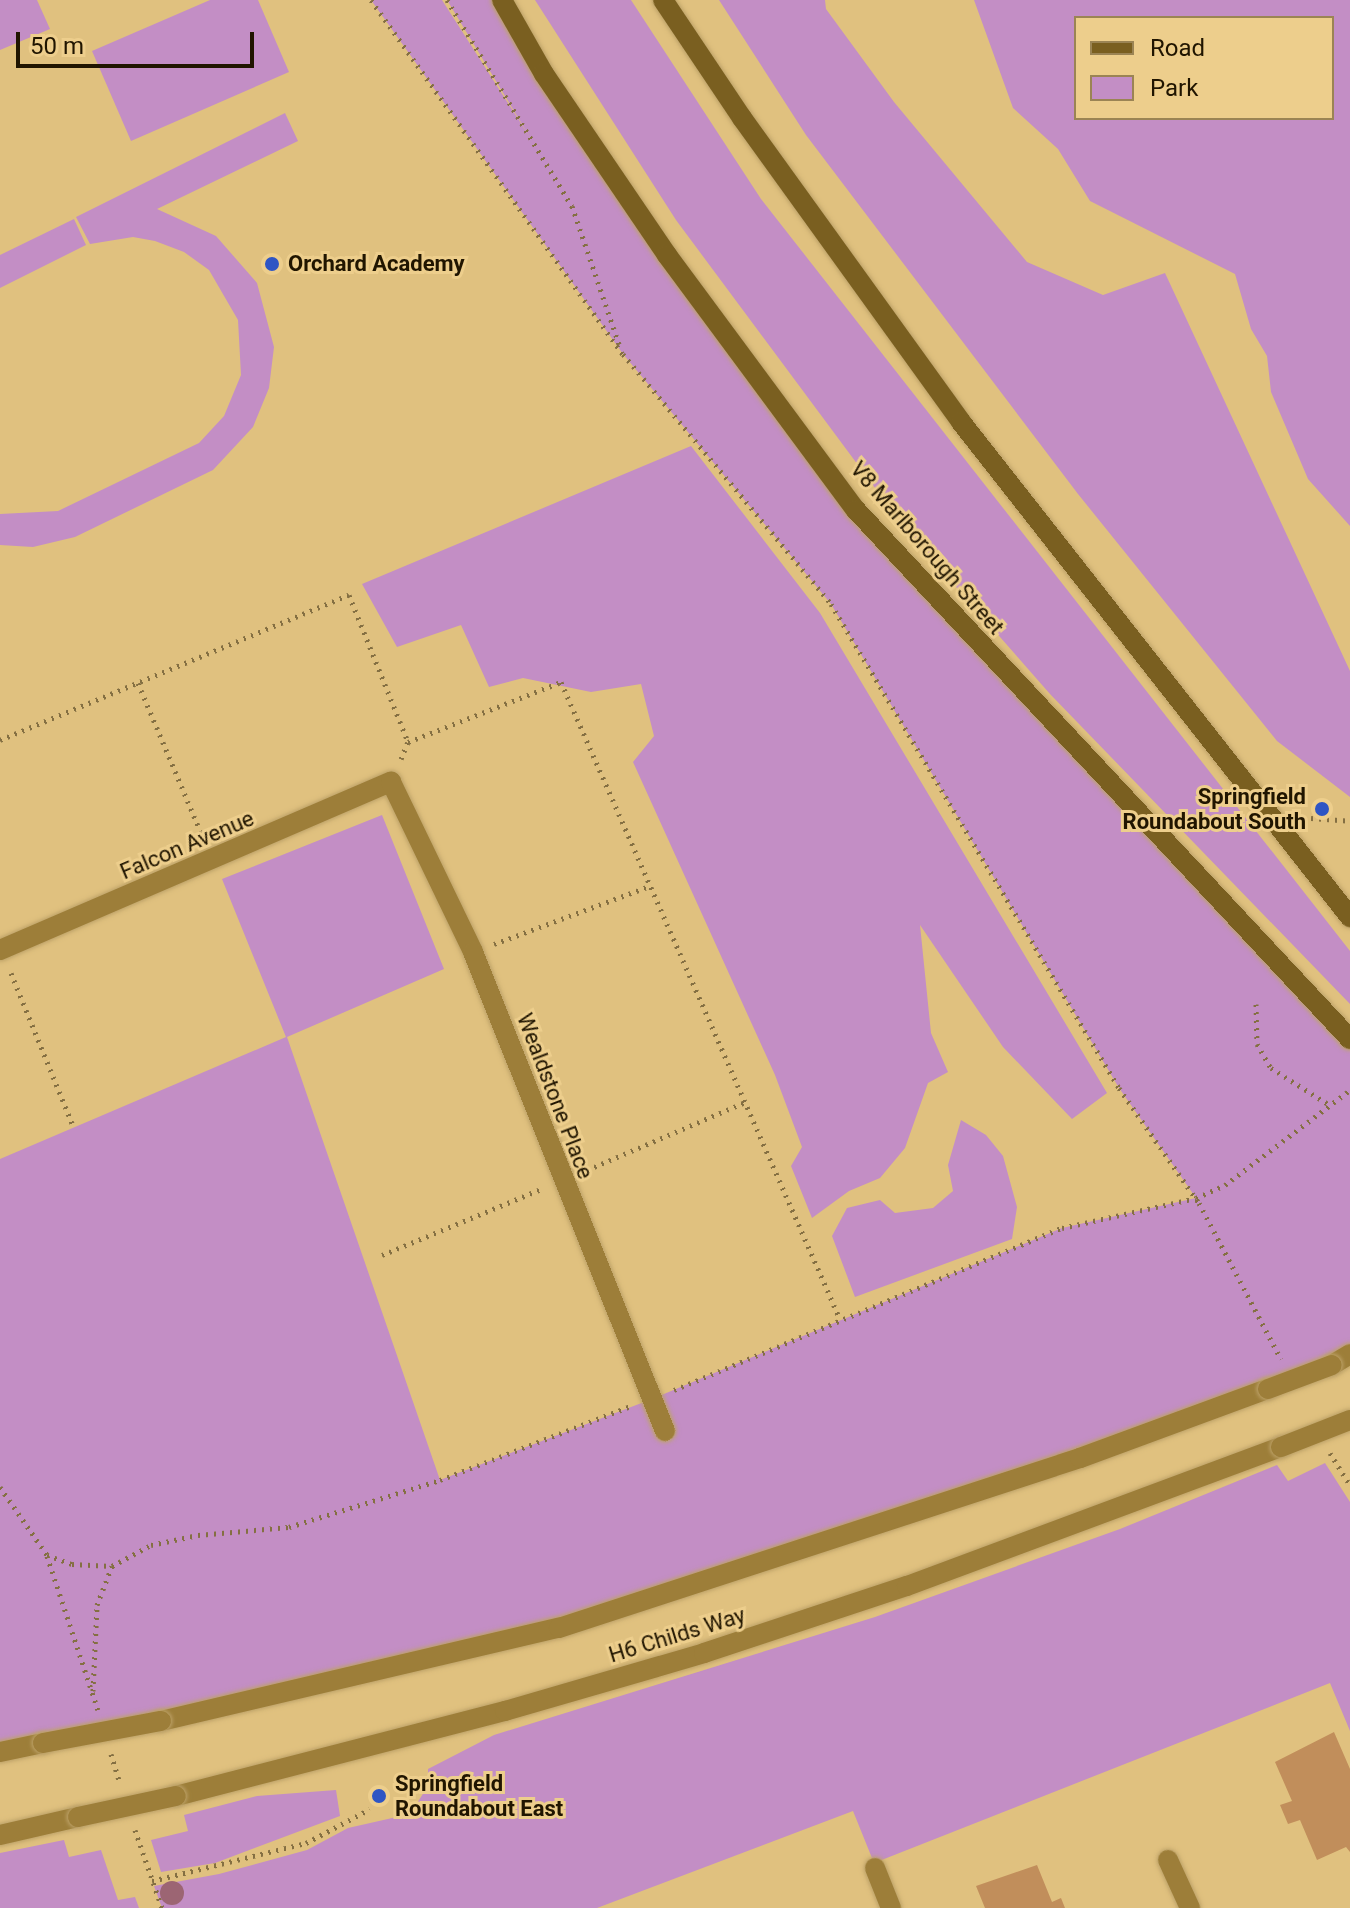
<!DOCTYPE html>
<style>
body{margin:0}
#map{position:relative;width:1350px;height:1908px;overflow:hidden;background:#e0c17f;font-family:Roboto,sans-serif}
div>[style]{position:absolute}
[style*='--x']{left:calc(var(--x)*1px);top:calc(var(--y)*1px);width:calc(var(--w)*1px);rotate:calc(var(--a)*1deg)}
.green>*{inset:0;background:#c38ec5}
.building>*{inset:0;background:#c18e5b}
.path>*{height:5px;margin-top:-2.5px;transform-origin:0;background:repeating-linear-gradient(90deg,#846f42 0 2px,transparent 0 8px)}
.roads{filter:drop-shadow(0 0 2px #bda268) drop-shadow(0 0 2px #bda268)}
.minor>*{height:20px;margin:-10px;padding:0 10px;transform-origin:10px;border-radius:10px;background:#9d7e39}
.tertiary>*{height:20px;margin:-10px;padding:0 10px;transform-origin:10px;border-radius:10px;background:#9d7e39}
.secondary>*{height:20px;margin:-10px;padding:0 10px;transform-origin:10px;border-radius:10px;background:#7a5f20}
.bridges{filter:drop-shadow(0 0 2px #bda268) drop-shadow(0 0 2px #bda268)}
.tertiary-bridge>*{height:20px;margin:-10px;padding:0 10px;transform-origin:10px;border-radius:10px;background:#9d7e39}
.trees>*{width:24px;height:24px;margin:-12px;border-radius:50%;background:#9c6573}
.dots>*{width:22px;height:22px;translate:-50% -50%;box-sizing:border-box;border:4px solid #edce8c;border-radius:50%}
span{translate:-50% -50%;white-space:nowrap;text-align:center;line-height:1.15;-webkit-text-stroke:6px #edce8c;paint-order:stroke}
.poi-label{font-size:22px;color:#201500;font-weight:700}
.left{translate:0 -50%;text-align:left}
.right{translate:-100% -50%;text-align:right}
.street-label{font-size:22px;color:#201500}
.legend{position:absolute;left:1074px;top:16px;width:260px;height:104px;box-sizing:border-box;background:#edce8c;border:2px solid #9b8454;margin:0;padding:10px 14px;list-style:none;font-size:24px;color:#201500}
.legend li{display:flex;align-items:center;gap:16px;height:40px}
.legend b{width:40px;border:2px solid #9b8454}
.scale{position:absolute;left:16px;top:32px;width:238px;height:36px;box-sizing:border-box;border:4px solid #201500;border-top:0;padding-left:10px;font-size:24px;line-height:28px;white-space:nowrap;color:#201500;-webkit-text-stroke:6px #edce8c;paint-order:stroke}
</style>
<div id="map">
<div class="green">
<i style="clip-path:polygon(0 0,37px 0,50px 29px,0 50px)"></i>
<i style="clip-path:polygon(210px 0,258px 0,289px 72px,131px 141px,92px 51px)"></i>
<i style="clip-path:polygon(371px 0,442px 0,531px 139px,447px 0,502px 0,544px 74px,856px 510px,1350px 1039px,1350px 1354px,559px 1628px,0 1752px,0 1159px,286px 1037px,222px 879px,382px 815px,444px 969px,287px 1037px,440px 1480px,652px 1399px,1062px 1228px,1196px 1198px,1119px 1088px,831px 604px,623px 354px)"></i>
<i style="clip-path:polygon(535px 0,631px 0,761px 199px,1350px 951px,1350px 1004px,1050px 694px,907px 531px,676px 220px)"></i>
<i style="clip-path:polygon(719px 0,825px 0,826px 9px,894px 102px,1027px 262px,1103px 295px,1165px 273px,1350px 671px,1350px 797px,1277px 741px,1078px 494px,806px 135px)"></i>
<i style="clip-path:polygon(evenodd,974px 0,1350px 0,1350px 526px,1308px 479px,1271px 392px,1267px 356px,1251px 329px,1235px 274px,1090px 201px,1058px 149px,1013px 108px,974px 0,1076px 18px,1332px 18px,1332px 118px,1076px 118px,1076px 18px)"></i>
<i style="clip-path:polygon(285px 113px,298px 141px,157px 209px,216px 236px,257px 283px,274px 347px,269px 388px,253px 427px,213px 470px,75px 537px,33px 547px,0 545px,0 514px,58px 511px,199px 443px,224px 416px,241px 375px,238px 320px,209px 270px,184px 252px,155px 241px,133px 237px,90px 244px,76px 217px)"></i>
<i style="clip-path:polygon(74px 219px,86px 245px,0 288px,0 255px)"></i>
<i style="clip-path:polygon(691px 446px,820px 613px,1107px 1093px,1072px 1119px,1003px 1047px,920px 925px,931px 1033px,948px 1072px,928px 1083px,905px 1148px,880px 1178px,849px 1191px,812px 1218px,791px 1166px,802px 1147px,775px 1075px,633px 762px,654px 736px,641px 684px,591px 692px,523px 678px,489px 687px,461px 625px,397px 647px,362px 584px)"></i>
<i style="clip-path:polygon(961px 1120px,986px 1135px,1003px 1156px,1017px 1207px,1012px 1239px,855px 1297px,832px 1236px,847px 1208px,880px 1200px,895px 1213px,933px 1208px,953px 1191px,948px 1165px)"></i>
<i style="clip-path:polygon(1325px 1463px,1350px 1502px,1350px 1731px,1330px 1683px,874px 1863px,853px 1811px,597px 1908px,162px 1908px,154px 1886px,219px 1874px,307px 1850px,348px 1828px,410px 1814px,428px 1786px,428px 1769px,494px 1735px,875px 1617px,1120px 1529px,1277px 1465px,1288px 1481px)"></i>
<i style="clip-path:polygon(336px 1790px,340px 1816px,215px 1863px,161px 1872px,151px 1840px,188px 1831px,184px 1815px,257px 1796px)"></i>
<i style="clip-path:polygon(64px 1840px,69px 1857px,101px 1850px,118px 1900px,135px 1897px,139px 1908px,0 1908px,0 1853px)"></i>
</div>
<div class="building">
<i style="clip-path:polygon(1334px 1732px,1350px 1769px,1350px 1852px,1346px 1847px,1317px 1860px,1300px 1820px,1288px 1824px,1280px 1805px,1292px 1801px,1275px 1762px)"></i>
<i style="clip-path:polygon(1037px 1865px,1052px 1902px,1061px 1898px,1065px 1908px,985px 1908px,976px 1886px)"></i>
</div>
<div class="path">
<i style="--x:371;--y:0;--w:435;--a:54.6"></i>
<i style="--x:623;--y:354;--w:325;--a:50.2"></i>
<i style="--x:831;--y:604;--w:563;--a:59.25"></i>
<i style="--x:1119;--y:1088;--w:140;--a:55.2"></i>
<i style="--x:1199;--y:1203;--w:176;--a:62.3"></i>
<i style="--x:447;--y:0;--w:241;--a:58.8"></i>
<i style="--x:572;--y:206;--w:146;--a:71.2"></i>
<i style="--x:138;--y:683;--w:168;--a:67.2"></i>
<i style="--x:0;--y:740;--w:378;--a:-22.6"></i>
<i style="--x:349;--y:595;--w:158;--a:68.1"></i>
<i style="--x:408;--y:742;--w:164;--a:-21.4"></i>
<i style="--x:561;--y:682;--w:695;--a:66.35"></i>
<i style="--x:401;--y:759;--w:18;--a:-68"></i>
<i style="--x:1311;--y:818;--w:39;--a:4"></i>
<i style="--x:494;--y:944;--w:163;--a:-20.4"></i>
<i style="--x:11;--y:973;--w:167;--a:67.9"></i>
<i style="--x:1256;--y:1004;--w:40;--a:88.6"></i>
<i style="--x:1257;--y:1044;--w:28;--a:60"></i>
<i style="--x:1271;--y:1068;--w:71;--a:32.3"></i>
<i style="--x:587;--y:1170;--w:175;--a:-23.2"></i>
<i style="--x:382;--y:1255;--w:172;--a:-22.5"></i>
<i style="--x:674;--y:1390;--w:420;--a:-22.7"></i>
<i style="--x:1062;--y:1228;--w:137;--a:-12.6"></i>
<i style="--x:1196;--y:1198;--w:32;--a:-24"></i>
<i style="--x:1225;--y:1185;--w:157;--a:-37.2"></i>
<i style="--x:1330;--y:1453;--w:38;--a:58"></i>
<i style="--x:0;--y:1487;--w:83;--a:55.3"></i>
<i style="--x:47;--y:1555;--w:27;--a:20"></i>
<i style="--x:72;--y:1564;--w:40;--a:2.9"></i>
<i style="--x:112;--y:1566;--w:44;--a:-28.3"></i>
<i style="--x:151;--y:1545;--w:48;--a:-12"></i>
<i style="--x:198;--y:1535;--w:91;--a:-5"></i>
<i style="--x:289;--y:1527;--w:158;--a:-17.3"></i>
<i style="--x:440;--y:1480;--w:205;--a:-21.2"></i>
<i style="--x:47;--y:1556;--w:162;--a:71.7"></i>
<i style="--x:93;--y:1691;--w:86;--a:-87.3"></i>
<i style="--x:97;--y:1605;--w:42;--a:-69"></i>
<i style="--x:111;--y:1754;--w:30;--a:73"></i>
<i style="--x:135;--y:1830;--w:83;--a:70.9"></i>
<i style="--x:152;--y:1881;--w:159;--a:-13.9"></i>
<i style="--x:306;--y:1843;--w:72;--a:-28"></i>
</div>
<div class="roads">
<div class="minor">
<i style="--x:0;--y:950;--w:426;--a:-23.3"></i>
<i style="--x:391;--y:782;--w:189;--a:64.2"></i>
<i style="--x:473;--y:952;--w:516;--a:68.16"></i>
<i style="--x:1168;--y:1860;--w:53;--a:65.4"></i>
<i style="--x:875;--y:1868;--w:43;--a:68.2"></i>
</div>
<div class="tertiary">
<i style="--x:1332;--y:1365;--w:21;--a:-31"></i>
<i style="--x:161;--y:1721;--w:409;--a:-13.2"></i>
<i style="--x:559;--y:1628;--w:548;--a:-18.07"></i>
<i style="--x:1080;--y:1458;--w:200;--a:-20.2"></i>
<i style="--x:0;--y:1752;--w:44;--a:-11.8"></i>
<i style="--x:176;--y:1796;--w:340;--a:-14.5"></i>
<i style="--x:505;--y:1711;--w:207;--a:-16.2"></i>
<i style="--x:704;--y:1653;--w:214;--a:-18.3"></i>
<i style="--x:907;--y:1586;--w:399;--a:-20.4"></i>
<i style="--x:0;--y:1835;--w:80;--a:-13"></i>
</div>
<div class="secondary">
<i style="--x:502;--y:0;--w:85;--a:60.4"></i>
<i style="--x:544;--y:74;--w:219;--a:55.8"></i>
<i style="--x:667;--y:255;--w:317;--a:53.5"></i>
<i style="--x:856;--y:510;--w:724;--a:46.96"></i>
<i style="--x:663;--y:0;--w:142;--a:56.2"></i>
<i style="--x:742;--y:118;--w:375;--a:54.2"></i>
<i style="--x:961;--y:422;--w:630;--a:51.84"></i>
</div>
</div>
<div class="bridges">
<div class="tertiary-bridge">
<i style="--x:1268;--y:1389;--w:68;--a:-20.6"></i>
<i style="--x:1281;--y:1447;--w:74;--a:-21.4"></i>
<i style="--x:43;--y:1743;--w:120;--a:-10.6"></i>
<i style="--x:78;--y:1817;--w:100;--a:-12.1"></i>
</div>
</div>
<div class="trees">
<i style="left:172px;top:1893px"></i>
</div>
<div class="dots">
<i style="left:272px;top:264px;background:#2e55c4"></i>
<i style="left:1322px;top:809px;background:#2e55c4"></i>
<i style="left:379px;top:1796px;background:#2e55c4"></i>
</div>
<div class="poi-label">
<span class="left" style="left:288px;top:264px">Orchard Academy</span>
<span class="right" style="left:1306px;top:809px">Springfield<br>Roundabout South</span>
<span class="left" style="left:395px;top:1796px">Springfield<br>Roundabout East</span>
</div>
<div class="street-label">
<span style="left:927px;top:548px;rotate:49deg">V8 Marlborough Street</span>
<span style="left:187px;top:845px;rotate:-23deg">Falcon Avenue</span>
<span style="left:555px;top:1096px;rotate:69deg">Wealdstone Place</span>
<span style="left:677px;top:1635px;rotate:-17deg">H6 Childs Way</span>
</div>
<ul class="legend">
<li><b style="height:10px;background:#7a5f20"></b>Road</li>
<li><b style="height:22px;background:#c38ec5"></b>Park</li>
</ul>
<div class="scale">50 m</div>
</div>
